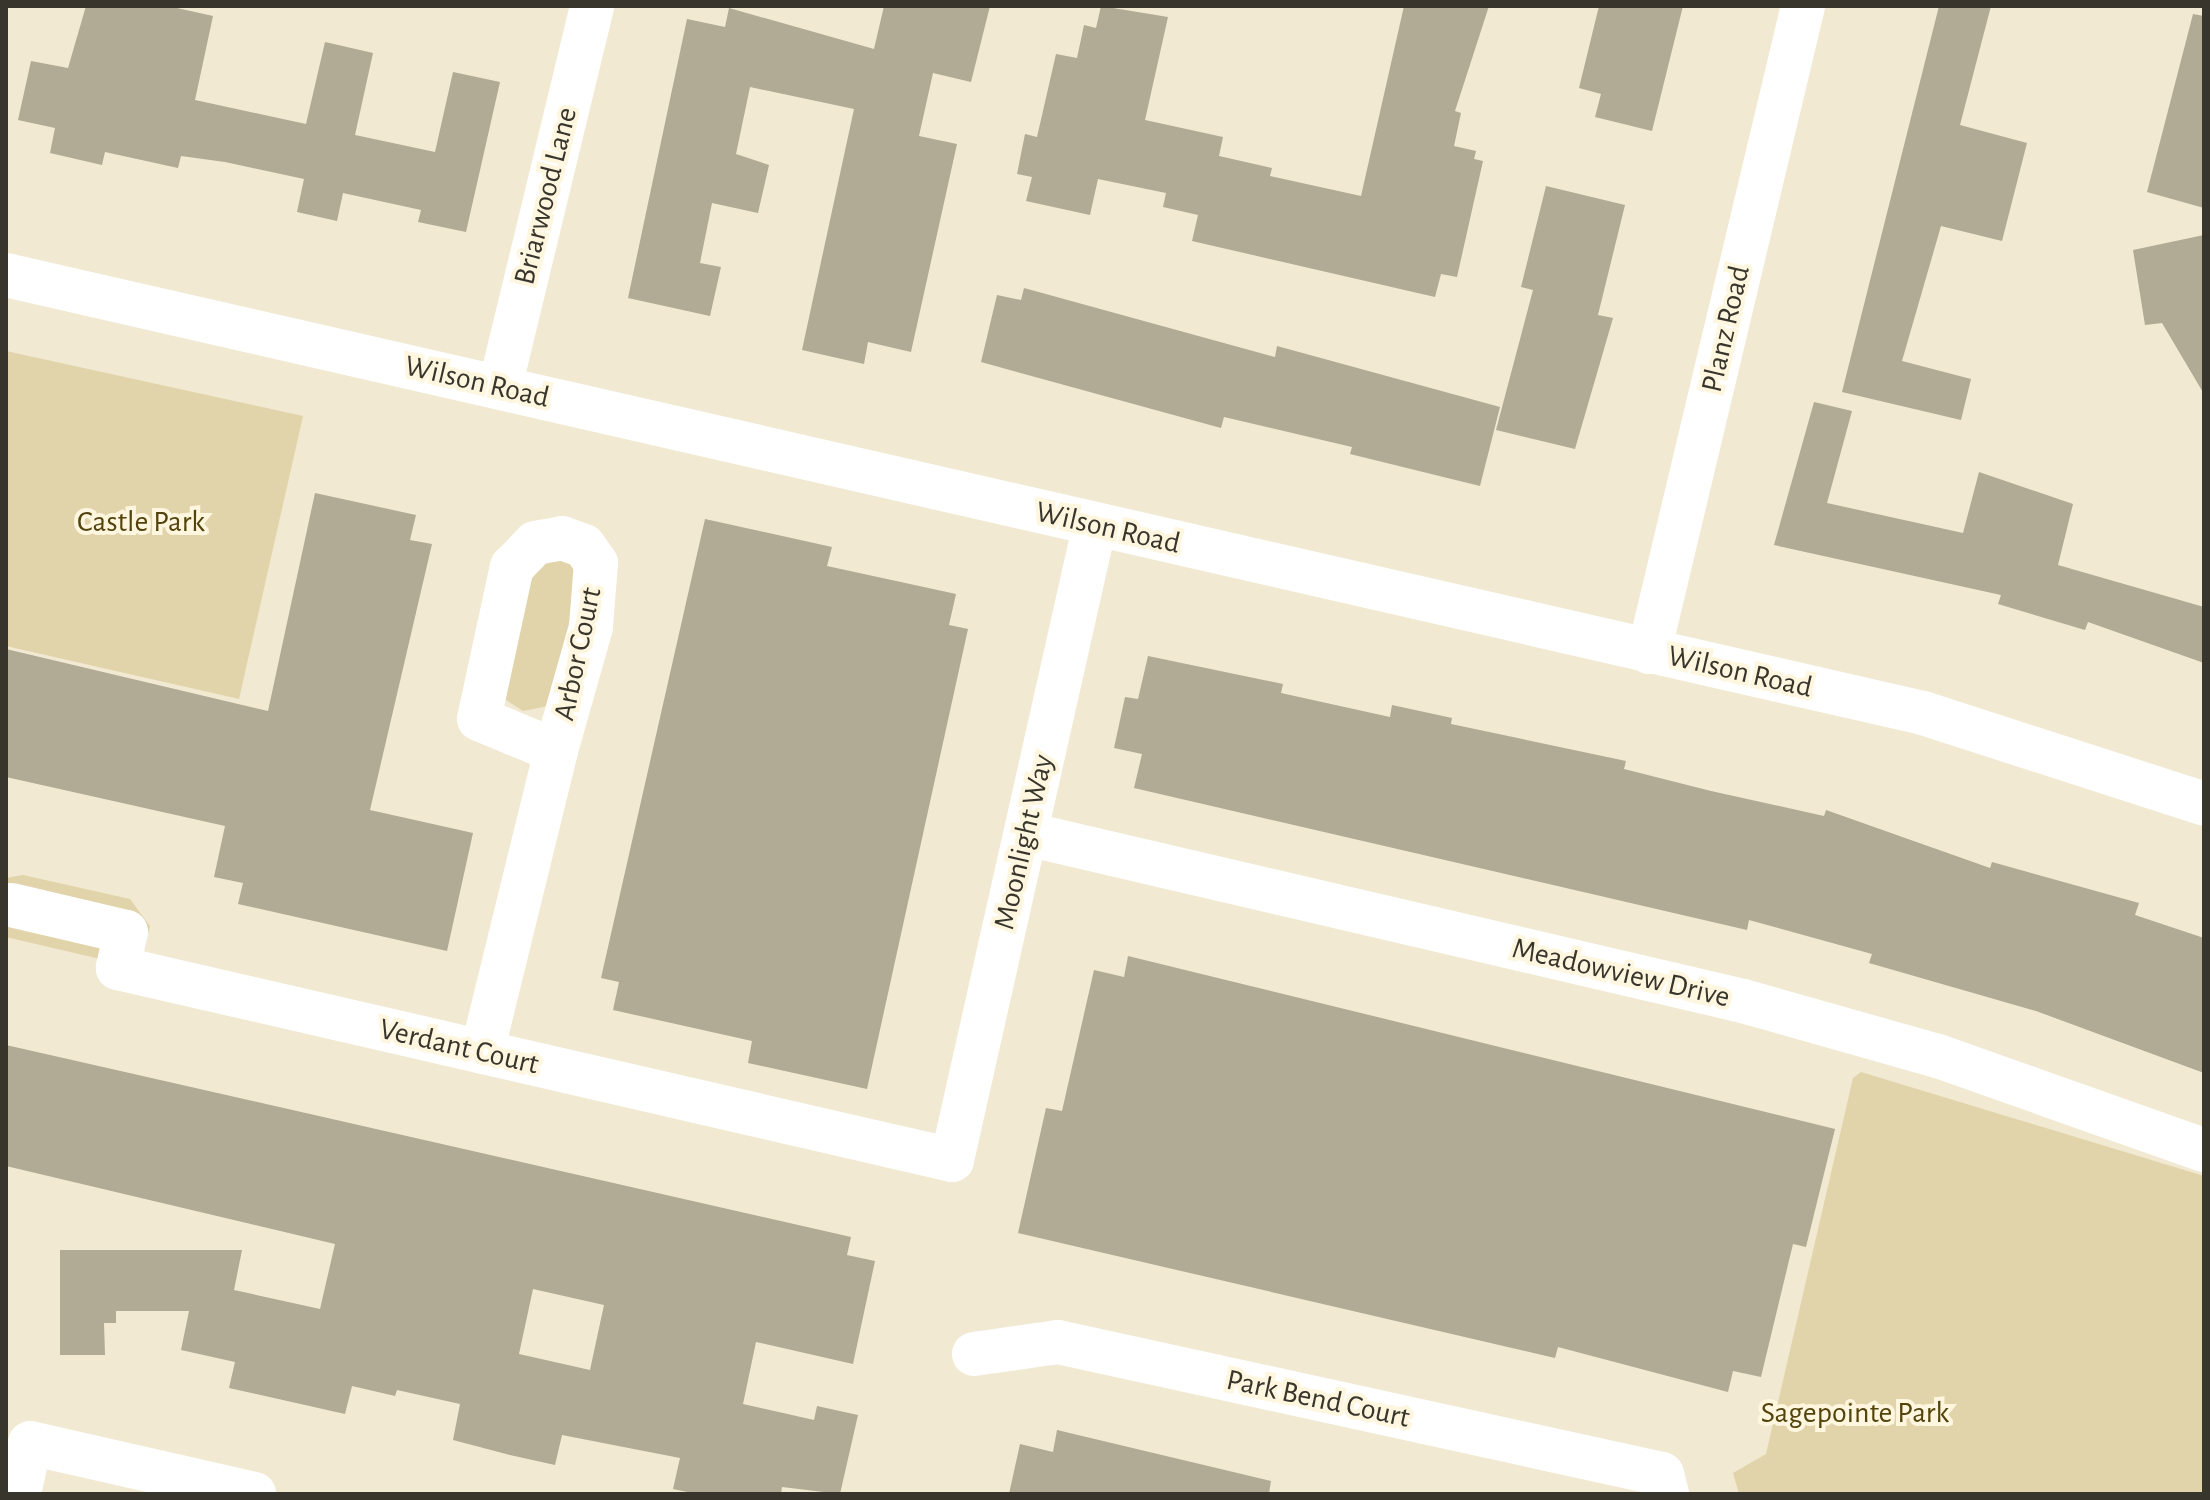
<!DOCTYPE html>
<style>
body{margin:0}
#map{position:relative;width:2210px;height:1500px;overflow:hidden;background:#f1e9d1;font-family:"Alegreya Sans",sans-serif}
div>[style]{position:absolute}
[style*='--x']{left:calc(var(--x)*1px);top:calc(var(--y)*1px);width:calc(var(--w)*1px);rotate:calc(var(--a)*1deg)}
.green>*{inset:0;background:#e1d4aa}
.building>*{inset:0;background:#b1aa94}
.minor>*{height:44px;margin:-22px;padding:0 22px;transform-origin:22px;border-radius:22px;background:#fff}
span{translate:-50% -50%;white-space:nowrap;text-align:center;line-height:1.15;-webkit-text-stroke:8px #fef6de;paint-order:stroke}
.street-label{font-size:30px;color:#38352c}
.park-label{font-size:30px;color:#53430c}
.frame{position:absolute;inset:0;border:8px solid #38352c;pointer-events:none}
</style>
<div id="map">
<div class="green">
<i style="clip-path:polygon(6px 351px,303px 416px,239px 699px,6px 646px)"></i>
<i style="clip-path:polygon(547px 541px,587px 570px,548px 706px,523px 711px,503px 698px,522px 565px)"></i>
<i style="clip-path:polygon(23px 875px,130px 899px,150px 926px,144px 949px,113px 962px,6px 937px,6px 878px)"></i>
<i style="clip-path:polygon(1861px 1072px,2204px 1176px,2204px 1494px,1739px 1494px,1733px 1473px,1766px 1454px,1853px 1078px)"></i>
</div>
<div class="building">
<i style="clip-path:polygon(86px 6px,168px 6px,213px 16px,195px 100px,306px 124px,325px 42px,373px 53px,355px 135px,435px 152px,453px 72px,500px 82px,466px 232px,418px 222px,421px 210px,343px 193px,337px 221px,297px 212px,304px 179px,225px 162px,181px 156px,178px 168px,105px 152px,102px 165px,50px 153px,55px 128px,18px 120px,31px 61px,68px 68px)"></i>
<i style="clip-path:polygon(884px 6px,990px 6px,971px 82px,933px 73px,919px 136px,957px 144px,911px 352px,868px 342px,864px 364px,802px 350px,854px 109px,750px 87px,736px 154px,769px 165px,758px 213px,712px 203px,700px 263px,721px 267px,710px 316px,628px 298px,687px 19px,725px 27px,729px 8px,874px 49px)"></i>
<i style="clip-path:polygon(1101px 6px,1168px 17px,1145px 120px,1223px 137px,1219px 156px,1272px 168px,1270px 176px,1361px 196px,1404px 6px,1489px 6px,1455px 111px,1461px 113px,1454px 146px,1476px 151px,1474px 159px,1483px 161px,1457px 277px,1441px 274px,1435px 297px,1192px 241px,1198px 215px,1163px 207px,1166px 193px,1098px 179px,1090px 215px,1026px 201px,1032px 177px,1017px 174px,1025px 134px,1037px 137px,1056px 54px,1077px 58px,1084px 25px,1096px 28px)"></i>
<i style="clip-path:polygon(1599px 6px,1683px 6px,1652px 131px,1595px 117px,1601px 94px,1579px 88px)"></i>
<i style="clip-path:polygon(1939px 6px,1991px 6px,1960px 125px,2027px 143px,2002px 241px,1941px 226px,1902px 361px,1971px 379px,1961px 420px,1842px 392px)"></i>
<i style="clip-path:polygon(2193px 14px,2204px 16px,2204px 208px,2147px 192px)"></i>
<i style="clip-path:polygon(1546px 186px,1625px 205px,1598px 315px,1613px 318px,1575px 449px,1496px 430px,1533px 290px,1521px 287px)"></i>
<i style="clip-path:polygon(2204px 235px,2204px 394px,2162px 323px,2145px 325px,2133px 250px)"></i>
<i style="clip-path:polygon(1024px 288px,1275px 357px,1277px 346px,1500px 407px,1480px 486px,1350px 454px,1352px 447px,1224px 417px,1221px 428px,981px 362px,997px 295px,1021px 300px)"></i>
<i style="clip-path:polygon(1814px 402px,1852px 411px,1827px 503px,1963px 533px,1979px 472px,2073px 504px,2058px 565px,2204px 607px,2204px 663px,2088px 622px,2085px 630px,1998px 604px,2001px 595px,1774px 545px)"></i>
<i style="clip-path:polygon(315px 493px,416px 515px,410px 540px,432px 544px,370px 810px,473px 833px,447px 951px,238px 904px,243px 883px,214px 877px,225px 826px,6px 777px,6px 649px,268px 711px)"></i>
<i style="clip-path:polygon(705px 519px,832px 547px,827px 566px,956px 594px,949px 625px,968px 629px,867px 1089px,748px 1063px,752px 1041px,613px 1010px,619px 982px,601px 978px)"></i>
<i style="clip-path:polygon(1148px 656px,1283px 684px,1281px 693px,1390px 717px,1392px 705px,1452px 718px,1451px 724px,1626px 761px,1624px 769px,1711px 791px,1824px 816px,1826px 810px,1990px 868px,1992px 862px,2139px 903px,2135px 915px,2204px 938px,2204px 1073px,2036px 1011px,1869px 963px,1872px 954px,1749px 920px,1747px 930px,1134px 788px,1142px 754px,1114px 748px,1125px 697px,1138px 699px)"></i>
<i style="clip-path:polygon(1128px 956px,1835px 1129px,1806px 1247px,1793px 1244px,1761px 1377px,1733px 1371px,1728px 1392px,1558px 1347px,1555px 1358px,1018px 1233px,1046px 1108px,1062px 1111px,1094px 970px,1124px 977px)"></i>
<i style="clip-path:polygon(evenodd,6px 1045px,851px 1237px,847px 1255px,875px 1261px,853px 1364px,756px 1342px,743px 1404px,814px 1420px,817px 1406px,858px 1415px,840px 1494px,782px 1487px,781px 1494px,697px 1494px,673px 1489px,680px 1458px,562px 1435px,555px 1465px,510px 1455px,453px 1440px,460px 1404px,397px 1390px,395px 1396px,352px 1386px,345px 1414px,229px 1388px,235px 1362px,181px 1350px,189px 1311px,116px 1311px,116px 1323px,104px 1323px,105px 1355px,60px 1355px,60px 1250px,242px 1250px,234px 1290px,320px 1309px,335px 1244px,6px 1166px,6px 1045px,533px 1289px,604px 1305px,590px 1370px,519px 1354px,533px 1289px)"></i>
<i style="clip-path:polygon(1057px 1430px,1271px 1481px,1269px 1494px,1009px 1494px,1020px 1444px,1053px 1452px)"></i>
</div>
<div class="minor">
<i style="--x:6;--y:275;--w:1966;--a:12.87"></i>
<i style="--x:1923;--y:713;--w:295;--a:17.9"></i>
<i style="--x:500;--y:387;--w:392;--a:-76.4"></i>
<i style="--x:1649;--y:652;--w:664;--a:-76.59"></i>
<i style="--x:1027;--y:834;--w:735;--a:13.13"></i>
<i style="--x:1743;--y:1001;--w:203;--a:15.8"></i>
<i style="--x:1938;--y:1056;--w:282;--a:19.5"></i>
<i style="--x:11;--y:905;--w:118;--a:13.2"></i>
<i style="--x:126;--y:932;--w:37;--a:103"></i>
<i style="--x:118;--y:968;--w:856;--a:12.96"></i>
<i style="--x:952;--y:1160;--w:652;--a:-77.33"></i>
<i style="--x:482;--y:1052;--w:310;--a:-76.2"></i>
<i style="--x:556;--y:751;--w:83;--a:-157.4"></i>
<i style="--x:479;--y:719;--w:156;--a:-77.8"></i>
<i style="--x:512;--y:567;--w:33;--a:-46"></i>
<i style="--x:535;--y:543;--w:27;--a:-10"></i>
<i style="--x:562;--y:538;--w:23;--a:20"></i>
<i style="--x:584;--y:546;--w:21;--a:55"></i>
<i style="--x:596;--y:563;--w:64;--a:94.5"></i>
<i style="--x:591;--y:627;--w:129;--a:105.8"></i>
<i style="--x:974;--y:1354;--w:85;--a:-8.1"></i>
<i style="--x:1058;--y:1342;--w:618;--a:12.33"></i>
<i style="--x:1662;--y:1474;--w:21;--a:76"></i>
<i style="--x:19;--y:1494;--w:52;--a:-77.8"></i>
<i style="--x:30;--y:1443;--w:230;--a:12.8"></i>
</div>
<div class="street-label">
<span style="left:546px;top:196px;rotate:-76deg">Briarwood Lane</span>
<span style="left:1726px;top:329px;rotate:-77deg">Planz Road</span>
<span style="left:477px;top:382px;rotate:13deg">Wilson Road</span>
<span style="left:1108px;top:528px;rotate:13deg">Wilson Road</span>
<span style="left:578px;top:654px;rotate:-78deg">Arbor Court</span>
<span style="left:1740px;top:672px;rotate:13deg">Wilson Road</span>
<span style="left:1024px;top:842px;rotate:-77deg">Moonlight Way</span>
<span style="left:1621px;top:973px;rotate:13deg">Meadowview Drive</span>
<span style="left:459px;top:1047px;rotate:13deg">Verdant Court</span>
<span style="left:1318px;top:1399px;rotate:12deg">Park Bend Court</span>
</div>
<div class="park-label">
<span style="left:141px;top:522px">Castle Park</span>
<span style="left:1855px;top:1413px">Sagepointe Park</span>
</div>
<div class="frame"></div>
</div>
